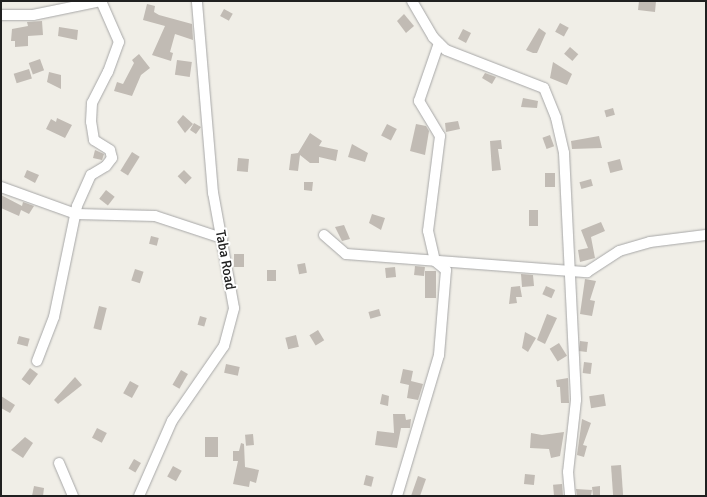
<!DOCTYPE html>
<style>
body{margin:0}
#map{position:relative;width:707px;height:497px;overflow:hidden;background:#f0eee7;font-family:Signika,sans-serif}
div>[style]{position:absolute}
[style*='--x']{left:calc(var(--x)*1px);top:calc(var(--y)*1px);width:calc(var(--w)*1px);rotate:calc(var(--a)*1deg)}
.building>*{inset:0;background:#c1bbb4;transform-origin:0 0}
.roads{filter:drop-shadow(0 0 1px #a7a7a7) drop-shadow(0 0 1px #a7a7a7)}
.minor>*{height:10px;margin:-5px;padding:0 5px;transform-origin:5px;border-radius:5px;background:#fff}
span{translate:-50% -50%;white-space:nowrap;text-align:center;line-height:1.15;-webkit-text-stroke:4px #fff;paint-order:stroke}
.street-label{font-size:14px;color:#202020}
.frame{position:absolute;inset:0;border:2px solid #202020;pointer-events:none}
</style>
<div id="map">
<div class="building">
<i style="clip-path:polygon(639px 1px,656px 1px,655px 12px,638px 10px)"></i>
<i style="clip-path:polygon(147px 4px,155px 6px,154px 12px,159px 15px,192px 24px,193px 40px,175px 34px,170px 52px,173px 53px,171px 61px,152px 55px,165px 26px,143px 20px)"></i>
<i style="left:224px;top:9px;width:10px;height:8px;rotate:29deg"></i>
<i style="clip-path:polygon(404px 14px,414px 26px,406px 33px,397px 21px)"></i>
<i style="clip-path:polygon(42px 21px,43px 35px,28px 36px,28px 46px,15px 47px,15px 41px,11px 41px,12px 29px,28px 26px,27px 22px)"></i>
<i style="left:560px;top:23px;width:10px;height:10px;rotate:29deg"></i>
<i style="clip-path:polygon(59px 27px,78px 30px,77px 40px,58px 36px)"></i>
<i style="clip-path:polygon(539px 28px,546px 33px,537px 53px,533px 53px,526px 50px)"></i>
<i style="left:463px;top:29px;width:9px;height:11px;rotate:27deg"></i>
<i style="left:570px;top:47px;width:11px;height:9px;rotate:41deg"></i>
<i style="clip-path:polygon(139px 54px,150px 68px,141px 75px,132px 96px,114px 91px,117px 82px,123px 84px,134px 63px,132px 60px)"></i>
<i style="left:40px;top:59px;width:12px;height:12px;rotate:70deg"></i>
<i style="left:177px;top:60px;width:15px;height:15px;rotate:8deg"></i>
<i style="clip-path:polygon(553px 62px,572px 74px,567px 85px,550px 78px)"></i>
<i style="left:29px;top:69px;width:10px;height:16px;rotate:73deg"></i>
<i style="clip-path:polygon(49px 72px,61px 75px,61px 89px,47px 82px)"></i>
<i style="clip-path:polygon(485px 73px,496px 77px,492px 84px,482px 78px)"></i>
<i style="clip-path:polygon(523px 98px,538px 101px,537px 108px,521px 107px)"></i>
<i style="left:613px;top:108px;width:7px;height:9px;rotate:74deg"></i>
<i style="clip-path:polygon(183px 115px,193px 124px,185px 133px,177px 122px)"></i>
<i style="clip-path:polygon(57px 118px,72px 125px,65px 138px,46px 129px,51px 119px,56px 122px)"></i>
<i style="clip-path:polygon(458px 121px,460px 129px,446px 132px,445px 123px)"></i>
<i style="clip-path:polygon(194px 123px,201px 127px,196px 134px,190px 130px)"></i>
<i style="left:387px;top:124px;width:11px;height:13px;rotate:27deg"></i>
<i style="clip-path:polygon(416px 124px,426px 126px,429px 131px,425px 155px,410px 151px)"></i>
<i style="clip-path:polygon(310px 133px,322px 141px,319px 146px,338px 150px,336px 161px,319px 157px,319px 163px,310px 163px,300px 155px,298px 171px,289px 170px,291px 154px,298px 153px)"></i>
<i style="left:550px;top:135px;width:12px;height:8px;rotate:70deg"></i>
<i style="clip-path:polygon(599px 136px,602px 148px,572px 149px,571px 141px)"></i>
<i style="clip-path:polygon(501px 140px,502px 149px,498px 149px,501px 170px,492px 171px,490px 141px)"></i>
<i style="clip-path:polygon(352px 144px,368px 153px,365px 162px,348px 157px)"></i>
<i style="clip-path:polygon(95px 150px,104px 154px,102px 160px,93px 158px)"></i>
<i style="left:132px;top:152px;width:9px;height:22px;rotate:32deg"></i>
<i style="left:238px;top:158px;width:11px;height:13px;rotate:5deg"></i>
<i style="left:620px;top:159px;width:11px;height:13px;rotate:75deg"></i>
<i style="clip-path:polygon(27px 170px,39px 175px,35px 183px,24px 177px)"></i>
<i style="left:184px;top:170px;width:11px;height:9px;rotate:45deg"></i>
<i style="left:545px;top:173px;width:10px;height:14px"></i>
<i style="left:591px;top:179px;width:7px;height:12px;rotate:74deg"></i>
<i style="clip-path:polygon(304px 182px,313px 182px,312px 191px,304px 190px)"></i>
<i style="left:106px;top:190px;width:11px;height:11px;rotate:38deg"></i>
<i style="clip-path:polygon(1px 195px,22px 206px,23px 202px,34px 206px,29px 214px,21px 210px,19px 216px,1px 208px)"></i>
<i style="left:529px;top:210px;width:9px;height:16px"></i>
<i style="clip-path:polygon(372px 214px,385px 218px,381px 230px,369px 223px)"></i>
<i style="clip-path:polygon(601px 222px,605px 231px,591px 237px,595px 258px,580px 262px,578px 250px,588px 248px,581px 230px)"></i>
<i style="clip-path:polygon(344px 225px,350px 239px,342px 241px,335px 227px)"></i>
<i style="left:151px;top:236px;width:8px;height:8px;rotate:14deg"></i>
<i style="left:234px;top:254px;width:10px;height:13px"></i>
<i style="left:305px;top:263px;width:10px;height:8px;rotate:79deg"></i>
<i style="left:415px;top:266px;width:10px;height:9px;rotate:6deg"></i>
<i style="left:395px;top:267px;width:10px;height:10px;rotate:84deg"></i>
<i style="left:135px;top:269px;width:9px;height:12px;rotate:18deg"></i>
<i style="left:267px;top:270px;width:9px;height:11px"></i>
<i style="left:425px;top:271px;width:11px;height:27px"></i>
<i style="clip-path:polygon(521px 274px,533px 275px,534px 286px,522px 287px)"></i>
<i style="clip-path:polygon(585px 279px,596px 281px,590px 300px,595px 301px,592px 316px,580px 314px)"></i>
<i style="clip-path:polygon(520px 286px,522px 297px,516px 297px,517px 303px,509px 304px,511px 287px)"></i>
<i style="left:546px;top:286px;width:10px;height:9px;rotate:24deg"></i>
<i style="left:99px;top:306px;width:8px;height:23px;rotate:14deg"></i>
<i style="left:379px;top:309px;width:7px;height:11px;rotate:74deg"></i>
<i style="clip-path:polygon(547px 314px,557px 318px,545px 344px,537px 340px)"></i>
<i style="left:200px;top:316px;width:7px;height:9px;rotate:16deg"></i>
<i style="left:318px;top:330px;width:12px;height:10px;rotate:59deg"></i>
<i style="clip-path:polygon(525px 332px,536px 338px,528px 352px,522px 348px)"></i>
<i style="left:296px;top:335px;width:12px;height:11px;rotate:76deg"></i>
<i style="left:19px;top:336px;width:11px;height:8px;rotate:15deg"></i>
<i style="left:580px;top:341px;width:8px;height:10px;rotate:7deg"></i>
<i style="left:559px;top:343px;width:15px;height:11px;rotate:58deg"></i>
<i style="left:584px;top:362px;width:8px;height:11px;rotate:7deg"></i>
<i style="left:226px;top:364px;width:14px;height:9px;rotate:12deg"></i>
<i style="left:30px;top:368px;width:10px;height:14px;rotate:37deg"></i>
<i style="clip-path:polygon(403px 369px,413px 371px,411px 381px,423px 384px,418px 400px,407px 398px,409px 385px,400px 383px)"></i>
<i style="left:181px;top:370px;width:8px;height:17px;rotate:30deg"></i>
<i style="clip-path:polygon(75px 377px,82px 385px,58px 404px,54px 400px)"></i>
<i style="clip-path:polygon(568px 378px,569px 403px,561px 403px,560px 387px,557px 387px,556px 380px)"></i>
<i style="left:130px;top:381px;width:10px;height:14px;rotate:29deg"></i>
<i style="clip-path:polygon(382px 394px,389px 396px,388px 406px,380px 404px)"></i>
<i style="left:604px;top:394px;width:12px;height:15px;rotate:81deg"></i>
<i style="clip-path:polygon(1px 396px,15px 405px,10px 413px,1px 408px)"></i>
<i style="clip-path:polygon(393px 414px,405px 414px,406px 420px,411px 419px,410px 428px,401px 428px,397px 448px,375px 445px,377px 431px,394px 433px)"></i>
<i style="clip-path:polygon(582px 419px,591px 423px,583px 445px,587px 446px,584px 457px,577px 455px)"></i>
<i style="left:97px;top:428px;width:11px;height:11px;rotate:27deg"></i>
<i style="clip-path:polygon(564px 432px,560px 456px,551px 458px,549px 449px,530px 448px,531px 433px,542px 435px)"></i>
<i style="left:253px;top:434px;width:11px;height:8px;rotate:85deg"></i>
<i style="clip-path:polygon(25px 437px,33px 443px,23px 458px,11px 450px)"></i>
<i style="left:205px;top:437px;width:13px;height:20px"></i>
<i style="clip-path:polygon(241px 443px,244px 444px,245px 467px,259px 470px,256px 483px,250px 481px,249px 487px,233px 484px,238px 461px,233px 461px,233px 451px,239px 451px)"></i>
<i style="left:134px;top:459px;width:8px;height:11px;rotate:30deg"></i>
<i style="left:621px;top:465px;width:31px;height:10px;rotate:86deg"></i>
<i style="left:173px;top:466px;width:10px;height:12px;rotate:29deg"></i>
<i style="left:525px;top:474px;width:10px;height:10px;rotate:6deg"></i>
<i style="left:366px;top:475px;width:8px;height:10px;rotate:14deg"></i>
<i style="clip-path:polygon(418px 476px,426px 479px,420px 496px,411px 496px)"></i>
<i style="left:562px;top:484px;width:12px;height:9px;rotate:85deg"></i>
<i style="clip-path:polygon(34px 486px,44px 488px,43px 496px,32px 496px)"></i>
<i style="clip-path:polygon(600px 486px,600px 495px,593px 496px,592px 487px)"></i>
<i style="clip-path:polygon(576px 489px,592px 490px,591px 496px,577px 496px)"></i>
</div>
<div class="roads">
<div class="minor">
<i style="--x:412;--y:1;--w:42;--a:59.7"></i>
<i style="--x:433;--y:37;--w:18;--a:45"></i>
<i style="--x:446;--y:50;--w:105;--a:21.2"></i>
<i style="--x:544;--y:88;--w:32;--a:68"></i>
<i style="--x:556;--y:118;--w:36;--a:77"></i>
<i style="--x:564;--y:153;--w:247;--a:87.2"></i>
<i style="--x:576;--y:400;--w:72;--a:96.3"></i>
<i style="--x:568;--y:472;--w:24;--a:85"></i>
<i style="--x:1;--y:15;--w:32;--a:0"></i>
<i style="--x:33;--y:15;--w:69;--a:-11.6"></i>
<i style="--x:1;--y:187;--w:80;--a:19.8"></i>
<i style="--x:76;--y:214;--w:79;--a:1.5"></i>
<i style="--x:155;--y:216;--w:71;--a:18.2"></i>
<i style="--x:324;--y:235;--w:29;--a:41"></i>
<i style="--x:346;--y:254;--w:242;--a:4.3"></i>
<i style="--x:587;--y:272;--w:38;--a:-33"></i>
<i style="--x:619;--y:251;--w:32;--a:-16"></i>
<i style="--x:650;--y:242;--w:56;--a:-7.1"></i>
<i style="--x:37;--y:361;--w:47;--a:-68.9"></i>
<i style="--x:54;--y:317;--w:113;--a:-78.3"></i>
<i style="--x:77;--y:206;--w:34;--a:-66"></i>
<i style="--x:91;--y:175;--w:17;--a:-31"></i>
<i style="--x:106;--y:166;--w:10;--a:-53"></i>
<i style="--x:112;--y:158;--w:8;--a:-104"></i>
<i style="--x:110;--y:150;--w:19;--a:-148"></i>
<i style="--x:94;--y:140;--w:18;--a:-99"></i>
<i style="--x:91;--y:122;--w:19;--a:-87"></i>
<i style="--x:92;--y:103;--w:35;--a:-63"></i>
<i style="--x:108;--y:72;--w:32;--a:-70"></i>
<i style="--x:119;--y:42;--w:45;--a:-113.7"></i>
<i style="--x:59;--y:463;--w:36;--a:67"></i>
<i style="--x:139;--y:496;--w:82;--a:-66.3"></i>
<i style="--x:172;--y:421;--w:91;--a:-55.3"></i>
<i style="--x:224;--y:346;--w:39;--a:-75"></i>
<i style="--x:234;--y:308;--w:117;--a:-100.3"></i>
<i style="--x:213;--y:193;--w:193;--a:-94.8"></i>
<i style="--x:397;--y:496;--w:147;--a:-73.4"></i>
<i style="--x:439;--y:355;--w:85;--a:-85.3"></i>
<i style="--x:446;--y:270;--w:14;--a:-141"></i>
<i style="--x:435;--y:261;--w:31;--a:-103"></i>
<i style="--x:428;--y:231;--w:96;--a:-82.8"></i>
<i style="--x:440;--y:136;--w:41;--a:-121"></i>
<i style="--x:419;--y:101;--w:61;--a:-71"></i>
</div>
</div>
<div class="street-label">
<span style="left:225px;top:260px;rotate:80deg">Taba Road</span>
</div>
<div class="frame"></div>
</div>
